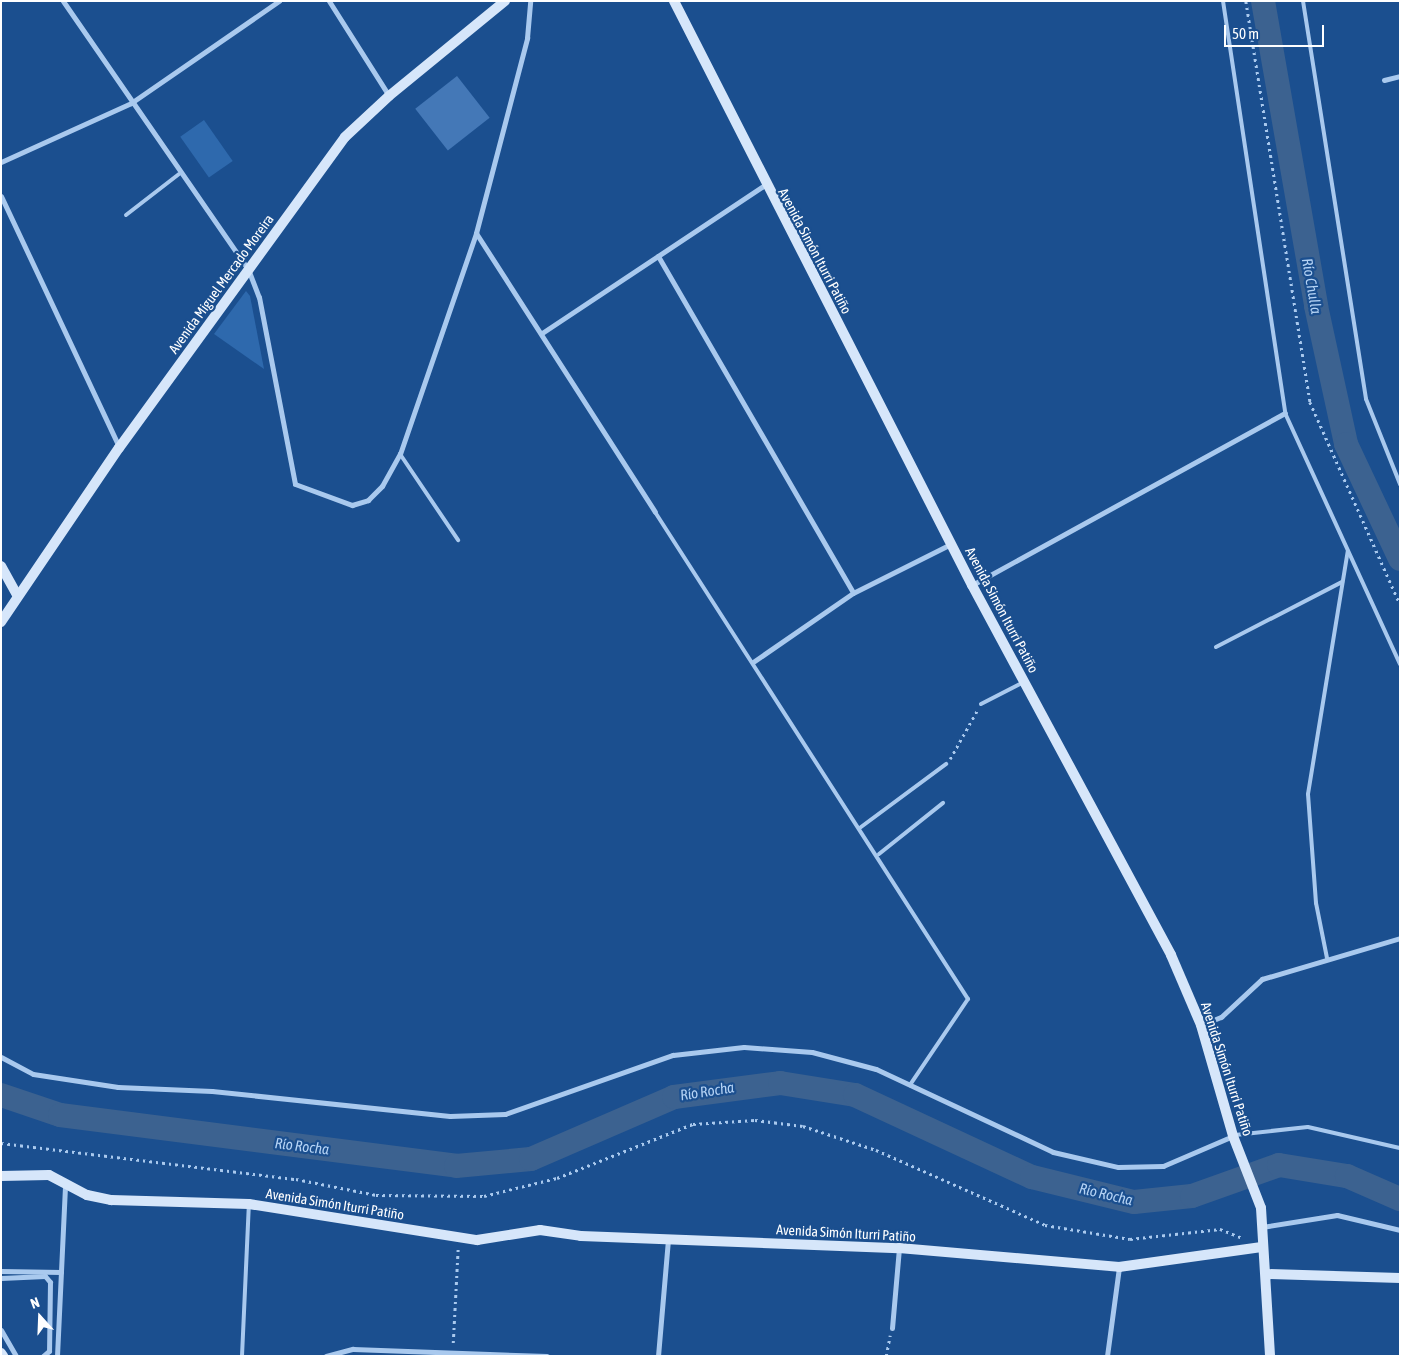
<!DOCTYPE html>
<meta charset="utf-8">
<style>
body{margin:0}
#map{position:relative;width:1401px;height:1357px;overflow:hidden;background:#1b4f8f;font-family:"Asap Condensed",sans-serif}
div>[style]{position:absolute}
[style*='--x']{left:calc(var(--x)*1px);top:calc(var(--y)*1px);width:calc(var(--w)*1px);rotate:calc(var(--a)*1deg)}
.green>*{inset:0;background:#2e69ad;transform-origin:0 0}
.river>*{height:24px;margin:-12px;padding:0 12px;transform-origin:12px;border-radius:12px;background:#3c6290}
.building>*{inset:0;background:#4478b7;transform-origin:0 0}
.path>*{height:2.5px;margin-top:-1.25px;transform-origin:0;background:repeating-linear-gradient(90deg,#a9c9ee 0 2.5px,transparent 0 6.5px)}
.lane>*{height:4px;margin:-2px;padding:0 2px;transform-origin:2px;border-radius:2px;background:#a9c9ee}
.street>*{height:5px;margin:-2.5px;padding:0 2.5px;transform-origin:2.5px;border-radius:2.5px;background:#a9c9ee}
.secondary>*{height:10px;margin:-5px;padding:0 5px;transform-origin:5px;border-radius:5px;background:#d6e6fa}
span{translate:-50% -50%;white-space:nowrap;text-align:center;line-height:1.15;-webkit-text-stroke:4.5px #1b4f8f;paint-order:stroke}
.street-label{font-size:14px;color:#fff}
.water-label{font-size:15px;color:#b5d3f5;font-style:italic}
.frame{position:absolute;inset:0;border:2px solid #fff;pointer-events:none}
.north{position:absolute;left:15px;top:1292px;width:50px;height:50px;-webkit-text-stroke:4px #1b4f8f;paint-order:stroke;rotate:340deg;font-size:14px;font-weight:700;line-height:20px;text-align:center;color:#fff}
.north::after{content:'';display:block;margin:auto;width:18px;height:22px;background:#fff;clip-path:polygon(50% 0,100% 100%,50% 72%,0 100%)}
.scale{position:absolute;left:1224px;top:25px;width:100px;height:22px;box-sizing:border-box;border:2px solid #fff;border-top:0;padding-left:6px;font-size:15px;line-height:18px;white-space:nowrap;color:#fff;-webkit-text-stroke:4px #1b4f8f;paint-order:stroke}
</style>
<div id="map">
<div class="green">
<i style="left:204px;top:120px;width:50px;height:29px;rotate:55deg"></i>
<i style="clip-path:polygon(246px 291px,250px 296px,264px 369px,214px 334px)"></i>
</div>
<div class="river">
<i style="--x:1263;--y:1;--w:310;--a:80.1"></i>
<i style="--x:1316;--y:306;--w:141;--a:77.7"></i>
<i style="--x:1346;--y:444;--w:127;--a:64.8"></i>
<i style="--x:1;--y:1095;--w:62;--a:18.7"></i>
<i style="--x:60;--y:1115;--w:399;--a:7.3"></i>
<i style="--x:456;--y:1166;--w:75;--a:-5.3"></i>
<i style="--x:531;--y:1159;--w:156;--a:-23.4"></i>
<i style="--x:674;--y:1097;--w:107;--a:-7.5"></i>
<i style="--x:780;--y:1083;--w:76;--a:9.1"></i>
<i style="--x:855;--y:1095;--w:195;--a:24.9"></i>
<i style="--x:1032;--y:1177;--w:105;--a:13.8"></i>
<i style="--x:1134;--y:1202;--w:58;--a:-5.9"></i>
<i style="--x:1192;--y:1196;--w:92;--a:-19.6"></i>
<i style="--x:1279;--y:1165;--w:69;--a:9.2"></i>
<i style="--x:1347;--y:1176;--w:58;--a:23.5"></i>
</div>
<div class="building">
<i style="left:457px;top:76px;width:53px;height:53px;rotate:52deg"></i>
</div>
<div class="path">
<i style="--x:1246;--y:1;--w:406;--a:80.9"></i>
<i style="--x:1310;--y:402;--w:221;--a:66"></i>
<i style="--x:950;--y:759;--w:57;--a:-60.8"></i>
<i style="--x:1;--y:1143;--w:297;--a:7"></i>
<i style="--x:296;--y:1179;--w:82;--a:11.3"></i>
<i style="--x:376;--y:1195;--w:108;--a:0.5"></i>
<i style="--x:484;--y:1196;--w:75;--a:-13.9"></i>
<i style="--x:557;--y:1178;--w:146;--a:-21.7"></i>
<i style="--x:693;--y:1124;--w:62;--a:-3.7"></i>
<i style="--x:755;--y:1120;--w:48;--a:7.1"></i>
<i style="--x:803;--y:1126;--w:77;--a:18.2"></i>
<i style="--x:876;--y:1150;--w:185;--a:23.9"></i>
<i style="--x:1045;--y:1225;--w:86;--a:9.4"></i>
<i style="--x:1130;--y:1239;--w:91;--a:-6.3"></i>
<i style="--x:1220;--y:1229;--w:24;--a:22"></i>
<i style="--x:453;--y:1343;--w:96;--a:-87"></i>
<i style="--x:886;--y:1356;--w:21;--a:-79"></i>
</div>
<div class="lane">
<i style="--x:1223;--y:1;--w:417;--a:81.4"></i>
<i style="--x:1285;--y:413;--w:276;--a:65.4"></i>
<i style="--x:1303;--y:1;--w:403;--a:81"></i>
<i style="--x:1366;--y:399;--w:92;--a:68.2"></i>
<i style="--x:126;--y:215;--w:67;--a:-37.7"></i>
<i style="--x:400;--y:454;--w:104;--a:56"></i>
<i style="--x:655;--y:512;--w:579;--a:57.27"></i>
<i style="--x:968;--y:999;--w:104;--a:124"></i>
<i style="--x:1216;--y:647;--w:142;--a:-27.3"></i>
<i style="--x:981;--y:704;--w:46;--a:-27.1"></i>
<i style="--x:861;--y:827;--w:106;--a:-36.5"></i>
<i style="--x:879;--y:854;--w:82;--a:-38.6"></i>
<i style="--x:1327;--y:958;--w:56;--a:-101.3"></i>
<i style="--x:1316;--y:903;--w:109;--a:-94.2"></i>
<i style="--x:1308;--y:794;--w:246;--a:-80.7"></i>
<i style="--x:1235;--y:1135;--w:73;--a:-6.3"></i>
<i style="--x:1308;--y:1127;--w:94;--a:12.9"></i>
<i style="--x:242;--y:1356;--w:152;--a:-87.4"></i>
</div>
<div class="street">
<i style="--x:63;--y:1;--w:326;--a:55.4"></i>
<i style="--x:248;--y:269;--w:30;--a:69"></i>
<i style="--x:259;--y:297;--w:190;--a:79.1"></i>
<i style="--x:295;--y:484;--w:61;--a:20.2"></i>
<i style="--x:352;--y:505;--w:17;--a:-17"></i>
<i style="--x:368;--y:500;--w:20;--a:-45"></i>
<i style="--x:382;--y:486;--w:37;--a:-61"></i>
<i style="--x:400;--y:454;--w:234;--a:-71"></i>
<i style="--x:476;--y:233;--w:202;--a:-75.3"></i>
<i style="--x:527;--y:38;--w:37;--a:-85"></i>
<i style="--x:329;--y:1;--w:112;--a:57.7"></i>
<i style="--x:1384;--y:80;--w:16;--a:-14"></i>
<i style="--x:1;--y:162;--w:143;--a:-24.4"></i>
<i style="--x:131;--y:103;--w:180;--a:-34.6"></i>
<i style="--x:1;--y:196;--w:277;--a:64.8"></i>
<i style="--x:476;--y:233;--w:331;--a:57.3"></i>
<i style="--x:658;--y:256;--w:389;--a:59.9"></i>
<i style="--x:542;--y:333;--w:268;--a:-33.6"></i>
<i style="--x:972;--y:585;--w:357;--a:-28.8"></i>
<i style="--x:753;--y:662;--w:121;--a:-34.6"></i>
<i style="--x:853;--y:593;--w:110;--a:-26.6"></i>
<i style="--x:1201;--y:1025;--w:22;--a:-22"></i>
<i style="--x:1221;--y:1017;--w:56;--a:-42.8"></i>
<i style="--x:1262;--y:979;--w:144;--a:-16.5"></i>
<i style="--x:1;--y:1057;--w:36;--a:28"></i>
<i style="--x:33;--y:1074;--w:86;--a:8.7"></i>
<i style="--x:118;--y:1087;--w:94;--a:2.4"></i>
<i style="--x:212;--y:1091;--w:239;--a:6"></i>
<i style="--x:450;--y:1116;--w:55;--a:-2.1"></i>
<i style="--x:505;--y:1114;--w:178;--a:-19.4"></i>
<i style="--x:673;--y:1055;--w:71;--a:-6.4"></i>
<i style="--x:744;--y:1047;--w:68;--a:4.2"></i>
<i style="--x:812;--y:1052;--w:66;--a:14.9"></i>
<i style="--x:876;--y:1069;--w:195;--a:25.1"></i>
<i style="--x:1053;--y:1152;--w:67;--a:13"></i>
<i style="--x:1118;--y:1167;--w:45;--a:-1.3"></i>
<i style="--x:1163;--y:1166;--w:76;--a:-23.2"></i>
<i style="--x:1262;--y:1227;--w:76;--a:-9.1"></i>
<i style="--x:1337;--y:1215;--w:65;--a:13.4"></i>
<i style="--x:1;--y:1271;--w:60;--a:1"></i>
<i style="--x:1;--y:1278;--w:44;--a:-2.6"></i>
<i style="--x:45;--y:1276;--w:8;--a:50"></i>
<i style="--x:50;--y:1282;--w:69;--a:90.8"></i>
<i style="--x:49;--y:1351;--w:8;--a:140"></i>
<i style="--x:892;--y:1328;--w:80;--a:-85"></i>
<i style="--x:1;--y:1330;--w:30;--a:60"></i>
<i style="--x:57;--y:1356;--w:172;--a:-87.3"></i>
<i style="--x:326;--y:1356;--w:28;--a:-15"></i>
<i style="--x:353;--y:1349;--w:194;--a:2.1"></i>
<i style="--x:658;--y:1356;--w:116;--a:-85.1"></i>
<i style="--x:1107;--y:1356;--w:90;--a:-82.3"></i>
</div>
<div class="secondary">
<i style="--x:674;--y:1;--w:656;--a:62.97"></i>
<i style="--x:972;--y:585;--w:420;--a:61.7"></i>
<i style="--x:1171;--y:955;--w:76;--a:66.8"></i>
<i style="--x:1201;--y:1025;--w:116;--a:73.9"></i>
<i style="--x:1233;--y:1136;--w:77;--a:68.7"></i>
<i style="--x:1261;--y:1208;--w:148;--a:86.5"></i>
<i style="--x:1;--y:566;--w:33;--a:61"></i>
<i style="--x:1;--y:622;--w:210;--a:-55.9"></i>
<i style="--x:119;--y:448;--w:384;--a:-54"></i>
<i style="--x:345;--y:137;--w:60;--a:-43"></i>
<i style="--x:389;--y:96;--w:150;--a:-39.3"></i>
<i style="--x:1;--y:1176;--w:48;--a:-1.2"></i>
<i style="--x:49;--y:1175;--w:43;--a:27.8"></i>
<i style="--x:87;--y:1195;--w:25;--a:12"></i>
<i style="--x:111;--y:1200;--w:138;--a:1.7"></i>
<i style="--x:249;--y:1204;--w:231;--a:9"></i>
<i style="--x:477;--y:1240;--w:64;--a:-9"></i>
<i style="--x:540;--y:1230;--w:41;--a:8.3"></i>
<i style="--x:581;--y:1236;--w:318;--a:2.2"></i>
<i style="--x:899;--y:1248;--w:221;--a:4.9"></i>
<i style="--x:1119;--y:1267;--w:144;--a:-8"></i>
<i style="--x:1267;--y:1274;--w:133;--a:1.7"></i>
<i style="--x:1;--y:1353;--w:4;--a:56"></i>
</div>
<div class="street-label">
<span style="left:815px;top:251px;rotate:62deg">Avenida Simón Iturri Patiño</span>
<span style="left:221px;top:284px;rotate:-54deg">Avenida Miguel Mercado Moreira</span>
<span style="left:1002px;top:610px;rotate:62deg">Avenida Simón Iturri Patiño</span>
<span style="left:1227px;top:1069px;rotate:72deg">Avenida Simón Iturri Patiño</span>
<span style="left:335px;top:1204px;rotate:9deg">Avenida Simón Iturri Patiño</span>
<span style="left:846px;top:1233px;rotate:3deg">Avenida Simón Iturri Patiño</span>
</div>
<div class="water-label">
<span style="left:1312px;top:286px;rotate:80deg">Río Chulla</span>
<span style="left:707px;top:1091px;rotate:-9deg">Río Rocha</span>
<span style="left:302px;top:1146px;rotate:7deg">Río Rocha</span>
<span style="left:1106px;top:1194px;rotate:13deg">Río Rocha</span>
</div>
<div class="frame"></div>
<div class="north">N</div>
<div class="scale">50 m</div>
</div>
